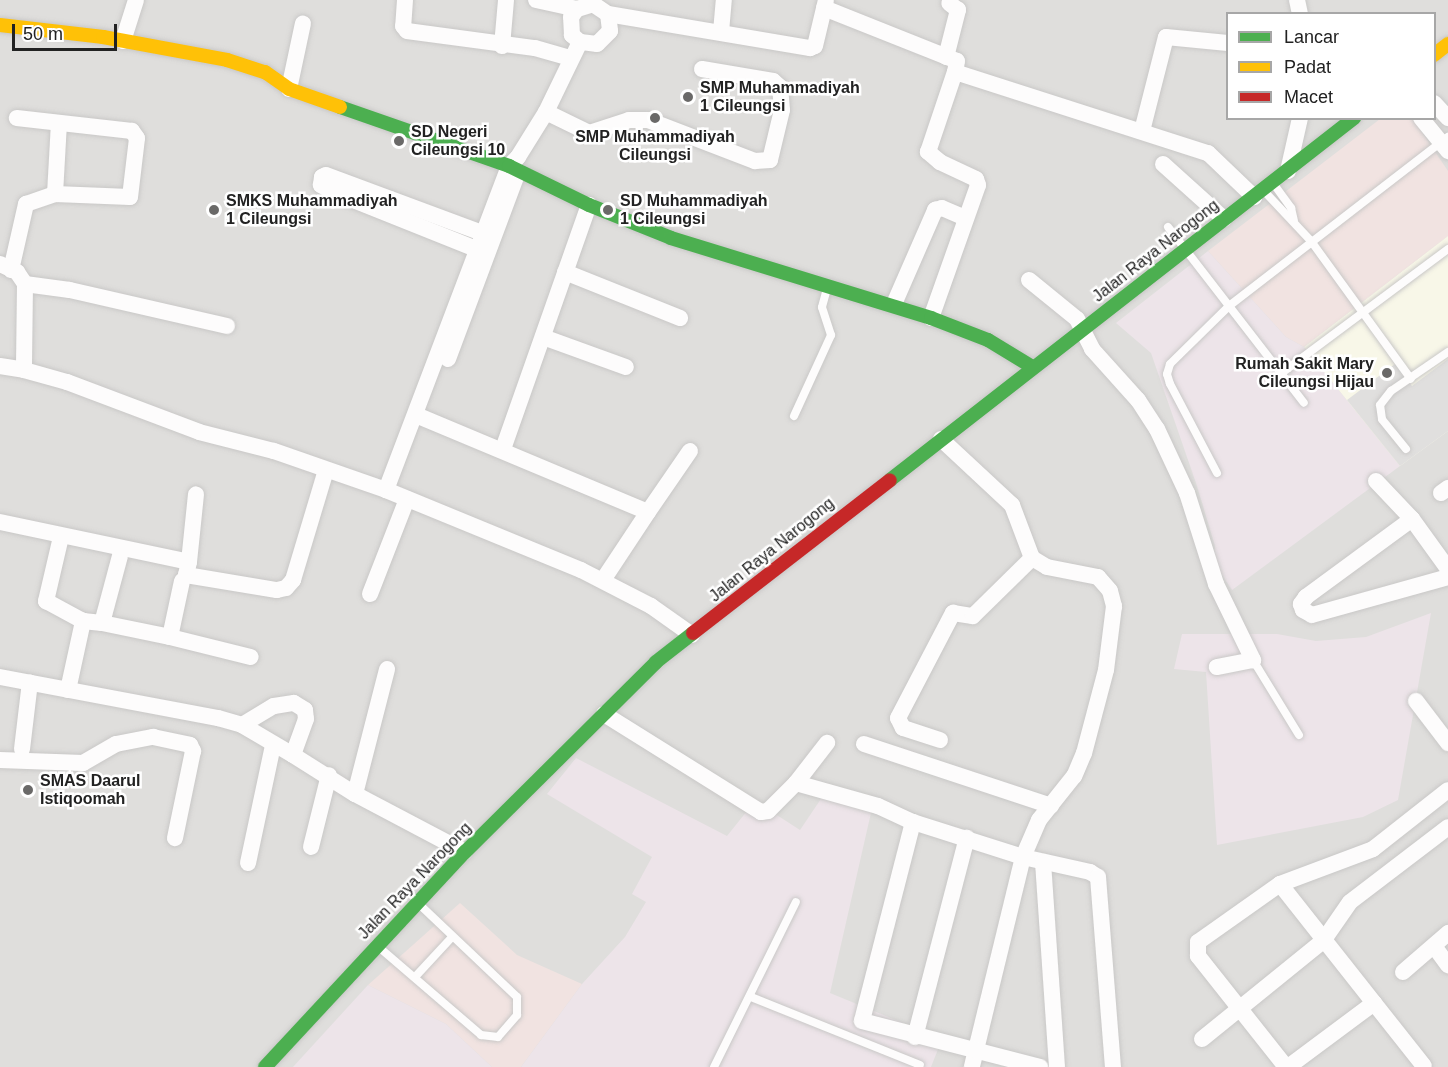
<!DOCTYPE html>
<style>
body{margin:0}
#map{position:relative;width:1448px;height:1067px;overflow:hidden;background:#f0eeeb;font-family:Helvetica,sans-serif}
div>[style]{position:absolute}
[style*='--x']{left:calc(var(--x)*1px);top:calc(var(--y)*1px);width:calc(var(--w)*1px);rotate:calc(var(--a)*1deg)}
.residential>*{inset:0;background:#dfdedc}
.commercial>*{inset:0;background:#f1e3e1}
.industrial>*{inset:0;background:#ede4e9}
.education>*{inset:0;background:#f8f7e8}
.parking>*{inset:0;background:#e0dfde}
.roads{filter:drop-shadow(0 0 2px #c9c8c7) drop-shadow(0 0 2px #c9c8c7)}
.lane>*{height:8px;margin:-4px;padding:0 4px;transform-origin:4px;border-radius:4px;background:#fdfcfc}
.street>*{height:16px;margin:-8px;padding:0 8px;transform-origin:8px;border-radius:8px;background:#fdfcfc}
.fast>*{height:14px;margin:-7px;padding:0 7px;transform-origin:7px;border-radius:7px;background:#4caf50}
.slow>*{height:14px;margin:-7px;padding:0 7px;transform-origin:7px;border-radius:7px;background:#ffc107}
.jam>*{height:14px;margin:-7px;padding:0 7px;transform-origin:7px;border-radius:7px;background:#c62828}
.dots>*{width:16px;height:16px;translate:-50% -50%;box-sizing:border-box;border:3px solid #fff;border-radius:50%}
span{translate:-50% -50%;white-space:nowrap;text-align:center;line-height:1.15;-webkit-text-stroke:5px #fff;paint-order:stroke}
.poi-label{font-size:16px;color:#222;font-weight:700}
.left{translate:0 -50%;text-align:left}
.right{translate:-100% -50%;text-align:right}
.street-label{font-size:16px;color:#222}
.legend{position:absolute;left:1226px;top:12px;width:210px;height:108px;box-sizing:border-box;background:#fff;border:2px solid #a7a7a7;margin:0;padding:8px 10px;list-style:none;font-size:18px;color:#222}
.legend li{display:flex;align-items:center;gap:12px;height:30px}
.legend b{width:30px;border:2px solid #a7a7a7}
.scale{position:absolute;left:12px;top:24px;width:105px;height:27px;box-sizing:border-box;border:3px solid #222;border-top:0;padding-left:8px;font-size:18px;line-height:21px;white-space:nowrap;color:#222;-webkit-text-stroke:4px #fff;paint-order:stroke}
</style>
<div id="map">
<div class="residential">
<i style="clip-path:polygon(evenodd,0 0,1448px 0,1448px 1067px,0 1067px,0 0,1228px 14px,1434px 14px,1434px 118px,1228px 118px,1228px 14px)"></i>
</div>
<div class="commercial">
<i style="clip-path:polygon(1380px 119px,1413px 119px,1448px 171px,1448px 236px,1304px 347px,1286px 337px,1208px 251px)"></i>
<i style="clip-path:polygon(460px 903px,517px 955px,582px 984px,521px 1067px,492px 1067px,446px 1024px,368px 985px)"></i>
</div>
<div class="industrial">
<i style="clip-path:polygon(1208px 251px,1286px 337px,1304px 347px,1400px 466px,1232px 590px,1214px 563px,1215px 546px,1197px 486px,1151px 353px,1116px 323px)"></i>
<i style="clip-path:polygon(1431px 613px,1398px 800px,1363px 817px,1217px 845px,1206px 672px,1174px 669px,1182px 634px,1277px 634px,1316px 641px,1366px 637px)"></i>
<i style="clip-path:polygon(576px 758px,727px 836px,755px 801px,800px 830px,829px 787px,873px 804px,830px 993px,942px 1039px,931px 1067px,521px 1067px,582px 984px,625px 937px,646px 902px,632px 894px,652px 857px,547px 794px)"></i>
<i style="clip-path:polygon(368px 985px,446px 1024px,492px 1067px,293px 1067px)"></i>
</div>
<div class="education">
<i style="clip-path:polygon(1448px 236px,1448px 431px,1400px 466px,1304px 347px)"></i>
</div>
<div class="parking">
<i style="clip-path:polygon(1448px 359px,1448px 431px,1400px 466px,1347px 400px,1395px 364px,1412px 386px)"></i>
</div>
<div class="roads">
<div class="lane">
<i style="--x:1273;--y:183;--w:31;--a:54"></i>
<i style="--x:1291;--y:208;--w:13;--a:77"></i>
<i style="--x:1264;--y:191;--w:69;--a:46.8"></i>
<i style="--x:1311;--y:241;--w:170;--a:54.1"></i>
<i style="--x:1168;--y:227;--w:222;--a:52.3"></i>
<i style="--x:1279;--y:375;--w:211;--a:-36.7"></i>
<i style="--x:794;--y:416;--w:89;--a:-65.4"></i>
<i style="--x:831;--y:335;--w:29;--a:-108"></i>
<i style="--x:822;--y:307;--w:20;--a:-75"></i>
<i style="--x:1406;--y:449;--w:38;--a:-129"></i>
<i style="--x:1382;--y:419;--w:14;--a:-98"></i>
<i style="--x:1380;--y:405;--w:18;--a:-52"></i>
<i style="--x:1391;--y:391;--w:69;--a:-34.4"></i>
<i style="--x:1217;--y:473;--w:101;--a:-117.8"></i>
<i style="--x:1170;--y:384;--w:10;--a:-107"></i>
<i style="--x:1167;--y:374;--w:10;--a:-73"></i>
<i style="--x:1170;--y:364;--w:83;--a:-44.5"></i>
<i style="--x:1229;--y:306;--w:277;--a:-37.7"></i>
<i style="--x:1253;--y:660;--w:88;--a:58.5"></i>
<i style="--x:381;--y:949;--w:132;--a:40.7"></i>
<i style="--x:481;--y:1035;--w:17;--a:7"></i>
<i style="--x:498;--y:1037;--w:29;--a:-49"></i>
<i style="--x:517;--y:1015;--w:18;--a:-90"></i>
<i style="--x:517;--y:997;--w:135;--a:-136.5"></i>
<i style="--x:415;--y:977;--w:54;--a:-47.2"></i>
<i style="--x:751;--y:997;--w:182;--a:21.9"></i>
<i style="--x:714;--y:1067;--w:184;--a:-63.6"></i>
</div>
<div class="street">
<i style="--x:405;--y:0;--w:26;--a:94"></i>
<i style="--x:403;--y:26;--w:6;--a:51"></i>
<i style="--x:407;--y:31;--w:129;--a:7.6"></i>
<i style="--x:535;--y:48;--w:36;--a:16"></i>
<i style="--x:536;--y:0;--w:42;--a:12.4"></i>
<i style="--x:1297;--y:0;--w:14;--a:78"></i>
<i style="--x:824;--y:8;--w:143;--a:21.7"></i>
<i style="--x:957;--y:61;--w:11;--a:100"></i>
<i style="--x:955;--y:72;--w:266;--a:17.8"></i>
<i style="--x:1208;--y:153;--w:64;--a:43.7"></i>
<i style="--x:608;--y:14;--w:17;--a:83"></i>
<i style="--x:610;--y:31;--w:18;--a:135"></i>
<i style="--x:597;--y:44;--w:17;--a:-173"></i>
<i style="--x:580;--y:42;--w:11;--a:-139"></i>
<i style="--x:572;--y:35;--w:18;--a:-93"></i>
<i style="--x:571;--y:17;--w:10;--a:-53"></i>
<i style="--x:577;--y:9;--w:17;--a:-17"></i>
<i style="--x:593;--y:4;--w:18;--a:34"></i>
<i style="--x:608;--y:14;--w:205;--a:9.6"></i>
<i style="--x:810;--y:48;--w:5;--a:-22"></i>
<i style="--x:815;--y:46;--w:47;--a:-76.6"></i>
<i style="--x:721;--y:32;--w:32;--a:-85"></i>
<i style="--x:123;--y:41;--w:43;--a:-72.4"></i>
<i style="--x:502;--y:46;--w:46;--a:-85"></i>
<i style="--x:946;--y:57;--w:49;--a:-75.7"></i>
<i style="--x:958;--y:10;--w:11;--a:-142"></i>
<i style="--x:289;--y:89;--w:67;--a:-78"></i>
<i style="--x:1434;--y:103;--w:21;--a:47"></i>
<i style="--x:546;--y:112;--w:48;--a:26"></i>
<i style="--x:589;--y:133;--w:42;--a:-18"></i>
<i style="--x:629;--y:120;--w:19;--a:0"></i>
<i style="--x:648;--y:120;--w:115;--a:21"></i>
<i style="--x:755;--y:161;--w:15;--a:-4"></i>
<i style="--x:770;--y:160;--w:51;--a:-76.5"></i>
<i style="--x:782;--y:110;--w:23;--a:-95"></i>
<i style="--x:780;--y:87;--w:9;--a:-139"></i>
<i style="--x:773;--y:81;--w:72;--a:-170.4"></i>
<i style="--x:1421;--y:118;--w:43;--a:50.7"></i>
<i style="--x:1142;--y:131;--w:97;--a:-75.7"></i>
<i style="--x:1166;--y:37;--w:62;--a:5.5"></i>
<i style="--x:1163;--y:164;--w:82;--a:42"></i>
<i style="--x:1288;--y:171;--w:54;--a:-77.2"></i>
<i style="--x:55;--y:194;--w:71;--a:-86.8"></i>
<i style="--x:486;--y:253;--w:167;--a:-158.2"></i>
<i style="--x:331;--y:191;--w:12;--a:-149"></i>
<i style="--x:321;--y:185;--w:8;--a:-83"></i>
<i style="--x:322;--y:177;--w:4;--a:-27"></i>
<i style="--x:326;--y:175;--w:178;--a:20.4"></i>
<i style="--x:0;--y:264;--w:19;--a:25"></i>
<i style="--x:17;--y:272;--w:14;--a:56"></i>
<i style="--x:25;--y:284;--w:86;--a:90.7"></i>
<i style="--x:24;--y:370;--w:45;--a:15.6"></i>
<i style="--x:67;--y:382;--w:141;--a:20.7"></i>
<i style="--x:199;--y:432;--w:77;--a:14.2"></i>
<i style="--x:274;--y:451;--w:119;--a:19.2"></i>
<i style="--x:386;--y:490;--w:211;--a:22.3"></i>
<i style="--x:581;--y:570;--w:79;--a:27.2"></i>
<i style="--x:651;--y:606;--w:50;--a:35.3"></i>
<i style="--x:11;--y:270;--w:68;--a:-77.2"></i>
<i style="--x:26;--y:204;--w:31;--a:-19"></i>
<i style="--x:55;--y:194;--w:75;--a:2.3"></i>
<i style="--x:130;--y:197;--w:59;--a:-83.2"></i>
<i style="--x:137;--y:138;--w:9;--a:-126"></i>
<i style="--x:132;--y:131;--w:116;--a:-173.6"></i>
<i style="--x:565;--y:272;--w:124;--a:21.8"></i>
<i style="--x:1029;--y:280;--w:62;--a:39.1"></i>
<i style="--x:1077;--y:319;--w:34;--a:63"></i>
<i style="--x:1092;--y:349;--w:69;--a:48"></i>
<i style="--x:1138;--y:400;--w:35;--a:57"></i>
<i style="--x:1157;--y:429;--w:71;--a:64.9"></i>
<i style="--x:1187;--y:493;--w:96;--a:72.3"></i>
<i style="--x:1216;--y:584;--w:85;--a:64"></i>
<i style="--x:1253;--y:660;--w:37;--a:169"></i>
<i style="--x:25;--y:284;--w:45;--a:7.6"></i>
<i style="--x:70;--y:290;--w:161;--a:12.9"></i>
<i style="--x:894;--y:304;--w:103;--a:-66.4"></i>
<i style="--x:935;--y:210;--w:7;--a:-16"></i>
<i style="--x:942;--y:208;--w:25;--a:23"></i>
<i style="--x:931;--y:318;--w:141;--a:-70.5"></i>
<i style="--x:978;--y:185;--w:6;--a:-108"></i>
<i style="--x:976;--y:179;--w:40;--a:-155"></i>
<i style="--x:940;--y:162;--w:16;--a:-140"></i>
<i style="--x:928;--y:152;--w:84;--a:-71.4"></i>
<i style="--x:543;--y:337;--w:88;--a:19.9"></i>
<i style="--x:448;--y:359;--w:200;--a:-69.5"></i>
<i style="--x:0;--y:366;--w:24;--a:9"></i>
<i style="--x:416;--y:415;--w:251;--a:22.7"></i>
<i style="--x:648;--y:512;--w:74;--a:-55.5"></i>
<i style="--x:941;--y:439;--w:97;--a:42.9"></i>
<i style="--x:1012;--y:505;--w:57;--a:69.3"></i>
<i style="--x:1032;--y:558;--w:17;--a:31"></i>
<i style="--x:1047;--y:567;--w:52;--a:11.1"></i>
<i style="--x:1098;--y:577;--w:18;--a:49"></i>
<i style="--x:1110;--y:591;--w:16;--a:75"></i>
<i style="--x:1114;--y:606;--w:64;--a:97.1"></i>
<i style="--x:1106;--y:670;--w:86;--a:104.8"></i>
<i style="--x:1084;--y:753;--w:25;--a:113"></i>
<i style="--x:1074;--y:776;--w:56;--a:128.5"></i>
<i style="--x:1039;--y:820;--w:40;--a:113.4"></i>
<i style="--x:1023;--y:857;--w:216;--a:103.7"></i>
<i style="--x:503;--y:449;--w:259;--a:-70.6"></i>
<i style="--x:1376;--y:481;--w:52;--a:46.5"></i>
<i style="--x:1412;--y:519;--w:62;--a:54.2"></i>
<i style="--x:386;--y:490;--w:347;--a:-69.2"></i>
<i style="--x:509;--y:166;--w:13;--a:-45"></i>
<i style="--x:518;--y:157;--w:53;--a:-58.1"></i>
<i style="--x:546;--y:112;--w:78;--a:-64.1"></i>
<i style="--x:1441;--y:493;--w:9;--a:-36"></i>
<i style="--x:1412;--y:519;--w:132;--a:143.7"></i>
<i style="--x:1306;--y:597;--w:9;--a:126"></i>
<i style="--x:1301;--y:604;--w:6;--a:72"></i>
<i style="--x:1303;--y:610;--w:10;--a:29"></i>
<i style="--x:1312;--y:615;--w:141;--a:-15.6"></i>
<i style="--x:0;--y:522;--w:193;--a:11.9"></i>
<i style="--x:189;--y:562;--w:13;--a:103"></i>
<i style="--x:186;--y:575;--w:92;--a:9.4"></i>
<i style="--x:277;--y:590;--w:9;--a:-13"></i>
<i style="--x:286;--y:588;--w:11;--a:-49"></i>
<i style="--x:293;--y:580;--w:115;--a:-73.3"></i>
<i style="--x:60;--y:541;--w:62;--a:103.1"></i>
<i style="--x:46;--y:601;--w:42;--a:28.4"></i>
<i style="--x:83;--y:621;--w:19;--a:6"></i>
<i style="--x:102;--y:623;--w:69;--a:-75"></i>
<i style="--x:189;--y:562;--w:68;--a:-84.1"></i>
<i style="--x:603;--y:580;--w:82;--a:-56.5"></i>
<i style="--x:182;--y:581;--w:57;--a:102.1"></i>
<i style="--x:170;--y:637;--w:83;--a:13.9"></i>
<i style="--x:370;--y:594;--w:102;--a:-68.7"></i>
<i style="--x:102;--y:623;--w:69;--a:11.6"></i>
<i style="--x:0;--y:677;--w:222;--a:10.7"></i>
<i style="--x:218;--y:718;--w:25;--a:16"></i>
<i style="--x:242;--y:725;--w:59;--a:30.5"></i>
<i style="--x:68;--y:690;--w:71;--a:-77.7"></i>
<i style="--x:1416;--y:701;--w:53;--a:52.7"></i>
<i style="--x:604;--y:714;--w:185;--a:32"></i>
<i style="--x:761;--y:812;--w:7;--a:-8"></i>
<i style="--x:768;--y:811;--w:40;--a:-45"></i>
<i style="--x:796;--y:783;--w:51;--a:-52.2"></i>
<i style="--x:242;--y:725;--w:37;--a:-31"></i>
<i style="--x:274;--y:706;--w:20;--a:-9"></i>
<i style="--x:294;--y:703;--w:13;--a:32"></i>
<i style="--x:305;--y:710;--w:9;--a:84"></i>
<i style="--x:306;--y:719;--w:38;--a:110"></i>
<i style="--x:293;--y:755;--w:73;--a:32.2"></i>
<i style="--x:355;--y:794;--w:124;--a:27.8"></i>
<i style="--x:940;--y:740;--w:39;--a:-162"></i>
<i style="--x:903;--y:728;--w:11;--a:-117"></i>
<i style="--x:898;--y:718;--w:119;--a:-62.4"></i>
<i style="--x:953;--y:613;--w:20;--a:9"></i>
<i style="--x:973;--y:616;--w:83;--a:-44.5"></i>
<i style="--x:864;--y:744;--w:197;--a:18.3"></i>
<i style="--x:22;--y:749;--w:67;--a:-83.2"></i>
<i style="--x:0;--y:760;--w:83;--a:2.1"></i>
<i style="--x:83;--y:763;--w:38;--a:-30"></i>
<i style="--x:116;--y:744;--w:38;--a:-11"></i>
<i style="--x:153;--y:737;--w:38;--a:12"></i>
<i style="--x:190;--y:745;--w:7;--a:63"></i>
<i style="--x:193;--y:751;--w:89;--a:101.7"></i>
<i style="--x:796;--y:783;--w:85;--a:15.7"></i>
<i style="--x:878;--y:806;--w:38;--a:25"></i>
<i style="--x:913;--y:822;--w:115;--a:17.7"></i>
<i style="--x:1023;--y:857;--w:69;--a:12.6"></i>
<i style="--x:1090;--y:872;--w:9;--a:32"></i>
<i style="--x:1098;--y:877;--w:191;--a:85.5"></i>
<i style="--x:355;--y:794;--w:129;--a:-75.6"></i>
<i style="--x:913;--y:822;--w:205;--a:104.4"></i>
<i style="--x:862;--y:1021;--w:184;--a:14.5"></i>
<i style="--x:311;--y:847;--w:74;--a:-76"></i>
<i style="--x:1043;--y:862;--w:205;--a:86.1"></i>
<i style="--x:248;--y:863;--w:121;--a:-78"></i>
<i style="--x:1280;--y:884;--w:152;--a:51.7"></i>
<i style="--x:1374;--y:1003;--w:107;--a:143.3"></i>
<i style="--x:1434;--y:946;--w:24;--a:54"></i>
<i style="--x:1403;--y:972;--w:60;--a:-40.9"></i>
<i style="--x:1374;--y:1003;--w:80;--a:51.6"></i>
<i style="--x:915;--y:1037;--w:206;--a:-75.4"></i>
<i style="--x:1202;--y:1039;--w:156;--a:-39"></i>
<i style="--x:1323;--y:941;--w:47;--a:-55.3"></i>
<i style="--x:1350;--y:902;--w:123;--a:-37.4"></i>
<i style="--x:1286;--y:1067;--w:142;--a:-128.4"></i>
<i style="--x:1198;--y:956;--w:14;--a:-90"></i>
<i style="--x:1198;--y:942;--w:100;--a:-35.3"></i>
<i style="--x:1280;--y:884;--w:99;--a:-20.6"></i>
<i style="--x:1373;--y:849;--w:95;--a:-38.2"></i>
</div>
<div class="fast">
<i style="--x:340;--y:107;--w:179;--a:19.2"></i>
<i style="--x:509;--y:166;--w:89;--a:26"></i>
<i style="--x:589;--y:205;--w:88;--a:21.9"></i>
<i style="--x:671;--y:238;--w:272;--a:17.1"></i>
<i style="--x:931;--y:318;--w:61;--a:21.1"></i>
<i style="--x:988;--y:340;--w:50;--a:31.2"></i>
<i style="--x:890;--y:480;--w:589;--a:-37.96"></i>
<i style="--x:265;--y:1067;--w:294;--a:-47.1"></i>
<i style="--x:465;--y:852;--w:269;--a:-44.8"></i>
<i style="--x:656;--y:662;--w:47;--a:-38.1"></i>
</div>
<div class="slow">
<i style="--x:0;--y:25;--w:104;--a:6.6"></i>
<i style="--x:103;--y:37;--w:126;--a:10.5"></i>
<i style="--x:227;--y:60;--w:40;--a:18"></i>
<i style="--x:265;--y:72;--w:29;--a:35"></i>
<i style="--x:289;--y:89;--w:54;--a:19.4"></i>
<i style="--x:1434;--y:55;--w:18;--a:-38"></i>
</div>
<div class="jam">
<i style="--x:693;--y:633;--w:249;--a:-37.8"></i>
</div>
</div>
<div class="dots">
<i style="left:688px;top:97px;background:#6a6968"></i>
<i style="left:655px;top:118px;background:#6a6968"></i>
<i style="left:399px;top:141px;background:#6a6968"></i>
<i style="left:214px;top:210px;background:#6a6968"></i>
<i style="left:608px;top:210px;background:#6a6968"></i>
<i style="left:1387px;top:373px;background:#6a6968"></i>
<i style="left:28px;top:790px;background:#6a6968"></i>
</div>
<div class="poi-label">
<span class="left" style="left:700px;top:97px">SMP Muhammadiyah<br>1 Cileungsi</span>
<span class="left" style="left:411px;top:141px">SD Negeri<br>Cileungsi 10</span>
<span style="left:655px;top:146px">SMP Muhammadiyah<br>Cileungsi</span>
<span class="left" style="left:226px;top:210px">SMKS Muhammadiyah<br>1 Cileungsi</span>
<span class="left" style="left:620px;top:210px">SD Muhammadiyah<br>1 Cileungsi</span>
<span class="right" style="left:1374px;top:373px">Rumah Sakit Mary<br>Cileungsi Hijau</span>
<span class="left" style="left:40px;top:790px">SMAS Daarul<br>Istiqoomah</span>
</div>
<div class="street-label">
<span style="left:1156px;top:251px;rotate:-38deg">Jalan Raya Narogong</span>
<span style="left:772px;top:550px;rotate:-39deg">Jalan Raya Narogong</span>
<span style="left:415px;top:881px;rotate:-46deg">Jalan Raya Narogong</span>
</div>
<ul class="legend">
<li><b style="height:8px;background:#4caf50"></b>Lancar</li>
<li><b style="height:8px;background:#ffc107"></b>Padat</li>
<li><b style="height:8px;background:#c62828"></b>Macet</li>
</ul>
<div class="scale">50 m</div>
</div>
